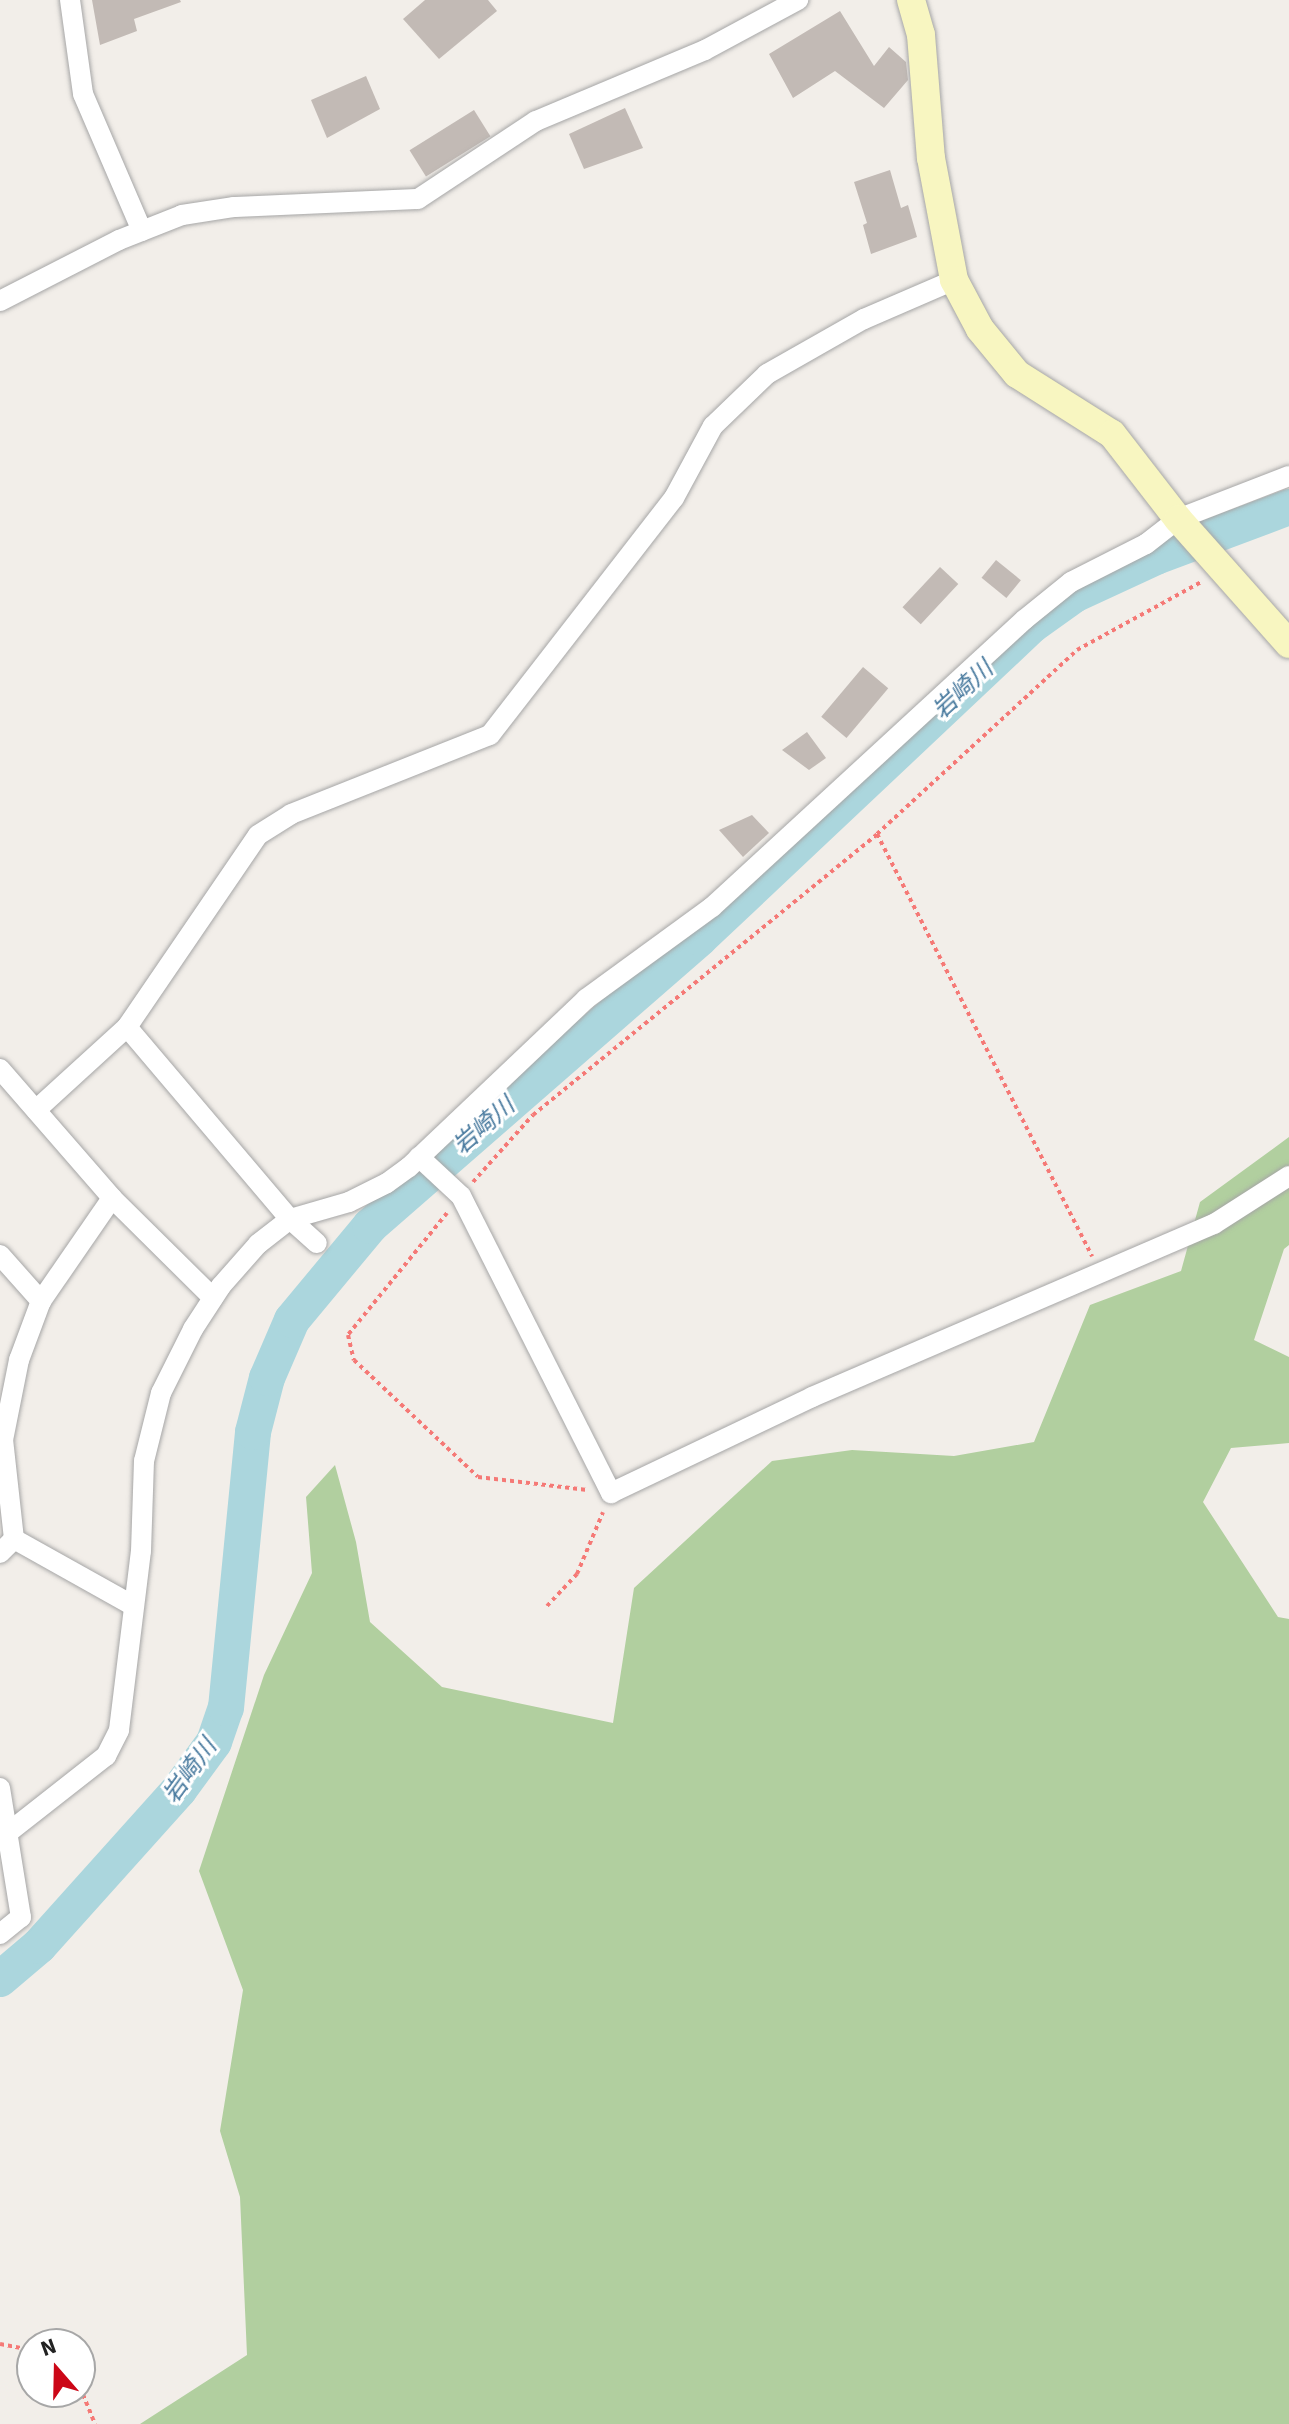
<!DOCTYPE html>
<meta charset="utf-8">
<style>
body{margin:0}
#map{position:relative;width:1289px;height:2424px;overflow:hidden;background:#f2eee9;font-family:"Source Sans 3","Noto Sans JP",sans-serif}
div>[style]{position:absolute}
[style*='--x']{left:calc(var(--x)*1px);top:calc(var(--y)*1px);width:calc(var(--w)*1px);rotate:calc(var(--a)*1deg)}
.forest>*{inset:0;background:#b1cf9f}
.river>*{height:36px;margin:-18px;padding:0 18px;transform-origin:18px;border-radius:18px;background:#abd6dd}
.building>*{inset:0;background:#c2bab5;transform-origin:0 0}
.path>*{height:4px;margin-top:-2px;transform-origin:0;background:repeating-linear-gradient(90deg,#f57976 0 4px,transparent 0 8px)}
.roads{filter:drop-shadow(0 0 2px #a6a6a6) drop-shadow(0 0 2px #a6a6a6)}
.street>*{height:20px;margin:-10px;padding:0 10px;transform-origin:10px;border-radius:10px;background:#fff}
.secondary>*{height:28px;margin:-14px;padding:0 14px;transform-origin:14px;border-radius:14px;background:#f8f6c1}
span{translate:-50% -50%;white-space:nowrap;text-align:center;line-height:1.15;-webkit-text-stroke:6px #fff;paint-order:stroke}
.water-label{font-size:24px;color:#4a7b9f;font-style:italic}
.north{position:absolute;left:16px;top:2328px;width:80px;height:80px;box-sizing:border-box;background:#fff;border:2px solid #a7a7a7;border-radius:50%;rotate:340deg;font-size:22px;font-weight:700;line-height:32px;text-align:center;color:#222}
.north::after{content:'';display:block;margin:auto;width:28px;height:36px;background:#cc0717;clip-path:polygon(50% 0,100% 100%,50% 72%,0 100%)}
</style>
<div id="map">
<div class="forest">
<i style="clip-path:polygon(1289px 1137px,1289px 1245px,1284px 1249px,1254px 1340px,1289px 1357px,1289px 1443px,1231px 1448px,1203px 1502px,1278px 1617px,1289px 1619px,1289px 2424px,140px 2424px,247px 2355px,240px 2197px,220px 2131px,243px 1990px,199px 1871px,264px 1675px,312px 1573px,306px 1497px,335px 1465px,356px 1542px,370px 1622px,442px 1687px,613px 1723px,634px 1588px,772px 1461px,852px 1450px,954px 1456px,1034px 1442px,1090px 1305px,1181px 1271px,1200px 1202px)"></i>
</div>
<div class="river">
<i style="--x:0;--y:1979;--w:51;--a:-40.2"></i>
<i style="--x:39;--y:1946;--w:210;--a:-48.1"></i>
<i style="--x:179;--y:1790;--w:59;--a:-53.9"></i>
<i style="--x:214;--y:1742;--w:36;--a:-71"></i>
<i style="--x:226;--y:1708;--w:277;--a:-84.4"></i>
<i style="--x:253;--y:1432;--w:56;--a:-75.5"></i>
<i style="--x:267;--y:1378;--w:63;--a:-66.7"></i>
<i style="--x:292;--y:1320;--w:122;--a:-50.3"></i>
<i style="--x:370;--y:1226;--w:438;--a:-41.1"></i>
<i style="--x:700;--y:938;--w:456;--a:-43.3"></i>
<i style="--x:1032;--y:625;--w:52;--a:-35.5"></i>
<i style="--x:1074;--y:595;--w:90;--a:-24.9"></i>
<i style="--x:1156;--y:557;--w:142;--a:-20.6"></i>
</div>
<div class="building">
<i style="clip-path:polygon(92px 0,180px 0,181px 2px,134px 19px,137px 31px,100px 45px)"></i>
<i style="clip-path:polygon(425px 0,488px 0,497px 11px,439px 59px,403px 19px)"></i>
<i style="clip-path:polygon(840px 11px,874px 66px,889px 47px,906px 62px,908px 80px,884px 108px,835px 71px,793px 98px,769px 54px)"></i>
<i style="clip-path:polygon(366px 76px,380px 109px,327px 138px,311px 100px)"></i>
<i style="clip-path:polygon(625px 108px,643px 148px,584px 169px,569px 134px)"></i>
<i style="left:474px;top:110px;width:31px;height:76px;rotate:58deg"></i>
<i style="clip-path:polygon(890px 170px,901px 208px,908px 205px,917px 237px,871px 254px,863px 225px,867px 223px,854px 182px)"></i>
<i style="left:996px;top:560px;width:32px;height:23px;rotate:39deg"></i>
<i style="left:940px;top:567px;width:25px;height:55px;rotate:43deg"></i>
<i style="left:863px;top:667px;width:33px;height:65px;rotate:40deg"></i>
<i style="clip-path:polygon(807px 732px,826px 758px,809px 770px,782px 750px)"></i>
<i style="clip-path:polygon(752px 815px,769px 833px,743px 857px,719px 830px)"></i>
</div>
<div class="path">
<i style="--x:877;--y:834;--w:474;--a:63"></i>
<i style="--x:473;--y:1182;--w:90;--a:-48.2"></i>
<i style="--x:533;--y:1115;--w:444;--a:-39.2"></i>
<i style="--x:877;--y:834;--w:272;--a:-42.6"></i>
<i style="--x:1077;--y:650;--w:141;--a:-28.7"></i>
<i style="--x:447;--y:1213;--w:157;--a:129.1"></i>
<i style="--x:348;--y:1335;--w:26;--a:77"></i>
<i style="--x:354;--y:1360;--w:170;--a:43.3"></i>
<i style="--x:478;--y:1477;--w:110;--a:6.8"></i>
<i style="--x:547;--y:1606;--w:44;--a:-46.8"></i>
<i style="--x:577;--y:1574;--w:67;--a:-67.2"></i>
<i style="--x:0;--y:2344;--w:33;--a:11"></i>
<i style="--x:80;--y:2387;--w:40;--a:68"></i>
</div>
<div class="roads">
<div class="street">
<i style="--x:70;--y:0;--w:95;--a:82.1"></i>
<i style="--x:83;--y:94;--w:149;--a:66.7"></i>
<i style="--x:0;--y:301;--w:134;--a:-27.1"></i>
<i style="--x:119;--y:240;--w:68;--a:-21.6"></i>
<i style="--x:182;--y:215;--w:53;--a:-8.7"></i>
<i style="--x:234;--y:207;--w:184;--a:-2.5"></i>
<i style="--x:418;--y:199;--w:141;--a:-33.5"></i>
<i style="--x:536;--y:121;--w:183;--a:-22.8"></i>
<i style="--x:705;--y:50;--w:106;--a:-28.3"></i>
<i style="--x:127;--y:1027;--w:252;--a:49.7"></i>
<i style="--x:290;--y:1219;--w:36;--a:42"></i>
<i style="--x:0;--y:1069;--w:171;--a:49"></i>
<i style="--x:112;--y:1198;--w:142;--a:44.7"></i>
<i style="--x:36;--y:1110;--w:123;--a:-42.4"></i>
<i style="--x:127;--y:1027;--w:232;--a:-55.7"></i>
<i style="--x:258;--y:835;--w:39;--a:-32"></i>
<i style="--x:291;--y:814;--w:214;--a:-21.7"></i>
<i style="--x:490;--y:735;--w:300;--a:-52.2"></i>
<i style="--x:674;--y:498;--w:82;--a:-61.6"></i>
<i style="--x:713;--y:426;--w:75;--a:-43.9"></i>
<i style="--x:767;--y:374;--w:112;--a:-29.6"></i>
<i style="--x:864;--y:319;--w:98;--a:-23.4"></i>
<i style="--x:419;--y:1157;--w:57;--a:42.9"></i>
<i style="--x:461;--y:1196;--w:333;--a:63.2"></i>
<i style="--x:611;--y:1493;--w:223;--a:-25.5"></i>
<i style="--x:812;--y:1397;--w:438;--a:-23.3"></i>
<i style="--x:1214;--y:1224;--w:89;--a:-32.6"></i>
<i style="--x:0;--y:1255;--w:62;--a:48.3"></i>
<i style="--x:14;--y:1539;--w:100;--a:-96.3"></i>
<i style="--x:3;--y:1440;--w:82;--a:-78.7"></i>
<i style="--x:19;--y:1360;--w:63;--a:-69.6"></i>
<i style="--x:41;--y:1301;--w:125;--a:-55.4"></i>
<i style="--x:0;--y:1553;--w:20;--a:-45"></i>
<i style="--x:14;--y:1539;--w:137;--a:29.2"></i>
<i style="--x:0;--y:1788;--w:131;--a:80.8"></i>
<i style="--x:21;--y:1917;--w:27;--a:141"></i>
<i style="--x:0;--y:1839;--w:135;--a:-38.1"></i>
<i style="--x:106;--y:1756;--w:29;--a:-63"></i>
<i style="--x:119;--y:1730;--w:180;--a:-83"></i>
<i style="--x:141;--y:1551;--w:90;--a:-88.1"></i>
<i style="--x:144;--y:1461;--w:70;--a:-76"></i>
<i style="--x:161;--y:1393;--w:72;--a:-63.4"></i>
<i style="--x:193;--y:1329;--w:51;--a:-56.9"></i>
<i style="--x:221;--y:1286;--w:56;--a:-48.6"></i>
<i style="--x:258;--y:1244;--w:41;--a:-38"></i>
<i style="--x:290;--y:1219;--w:61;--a:-16.1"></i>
<i style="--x:349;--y:1202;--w:42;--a:-26.6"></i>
<i style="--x:387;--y:1183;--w:27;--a:-36"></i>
<i style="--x:409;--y:1167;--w:244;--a:-43.5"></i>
<i style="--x:586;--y:999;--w:156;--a:-36.1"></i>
<i style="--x:712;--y:907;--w:424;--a:-42.6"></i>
<i style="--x:1024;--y:620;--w:60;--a:-39"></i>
<i style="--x:1071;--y:582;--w:84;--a:-26.9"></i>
<i style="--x:1146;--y:544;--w:41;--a:-38"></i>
<i style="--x:1178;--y:519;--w:119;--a:-21.2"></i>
</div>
<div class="secondary">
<i style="--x:911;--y:0;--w:36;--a:74"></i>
<i style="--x:921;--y:35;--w:123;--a:85.4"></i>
<i style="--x:931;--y:158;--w:124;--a:79.3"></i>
<i style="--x:954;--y:280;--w:55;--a:62"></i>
<i style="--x:980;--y:329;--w:58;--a:50.6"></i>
<i style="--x:1017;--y:374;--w:112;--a:32.3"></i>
<i style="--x:1112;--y:434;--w:108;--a:52.2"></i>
<i style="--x:1178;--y:519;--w:167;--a:48.4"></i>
</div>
</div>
<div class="water-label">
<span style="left:963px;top:690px;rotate:-43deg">岩崎川</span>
<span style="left:484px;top:1126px;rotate:-41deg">岩崎川</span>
<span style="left:190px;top:1771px;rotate:-54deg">岩崎川</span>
</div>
<div class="north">N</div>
</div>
